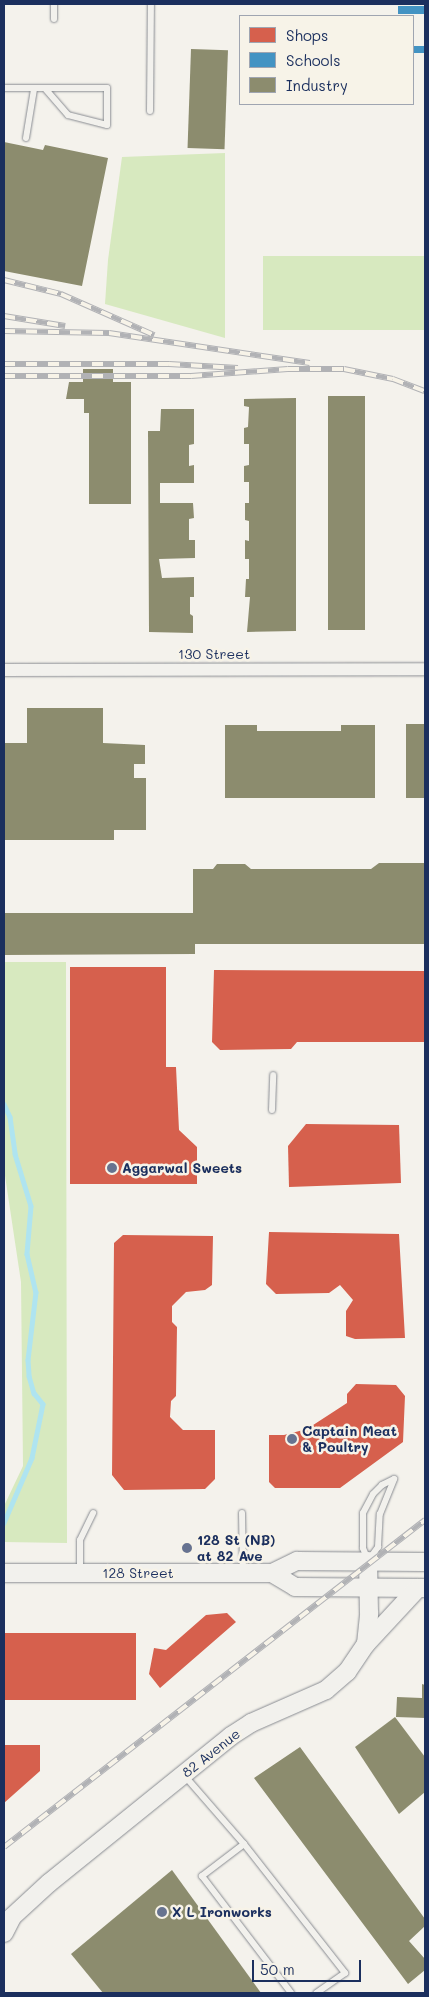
<!DOCTYPE html>
<style>
body{margin:0}
#map{position:relative;width:429px;height:1997px;overflow:hidden;background:#f4f2ec;font-family:Mali,sans-serif}
div>[style]{position:absolute}
[style*='--x']{left:calc(var(--x)*1px);top:calc(var(--y)*1px);width:calc(var(--w)*1px);rotate:calc(var(--a)*1deg)}
.green>*{inset:0;background:#d7e9bf;transform-origin:0 0}
.shops>*{inset:0;background:#d6604d;transform-origin:0 0}
.schools>*{inset:0;background:#4393c3;transform-origin:0 0}
.industry>*{inset:0;background:#8c8c6e;transform-origin:0 0}
.stream>*{height:4.5px;margin:-2.25px;padding:0 2.25px;transform-origin:2.25px;border-radius:2.25px;background:#afe4f0}
.roads{filter:drop-shadow(0 0 1px #898c92) drop-shadow(0 0 1px #898c92)}
.lane>*{height:6px;margin:-3px;padding:0 3px;transform-origin:3px;border-radius:3px;background:#f2f1ed}
.street>*{height:12px;margin:-6px;padding:0 6px;transform-origin:6px;border-radius:6px;background:#f2f1ed}
.secondary>*{height:18px;margin:-9px;padding:0 9px;transform-origin:9px;border-radius:9px;background:#f2f1ed}
.rail>*{height:5.5px;margin-top:-2.75px;transform-origin:0;background:repeating-linear-gradient(90deg,#f7f3e8 0 11px,#b1b2b5 0 22px);box-sizing:border-box;border-block:1px solid #b1b2b5}
.dots>*{width:14px;height:14px;translate:-50% -50%;box-sizing:border-box;border:2px solid #f7f3e8;border-radius:50%}
span{translate:-50% -50%;white-space:nowrap;text-align:center;line-height:1.15;-webkit-text-stroke:5px #f7f3e8;paint-order:stroke}
.street-label{font-size:14px;color:#1b2f5e}
.poi-label{font-size:14px;color:#1b2f5e;font-weight:700}
.left{translate:0 -50%;text-align:left}
.frame{position:absolute;inset:0;border:5px solid #1b2f5e;pointer-events:none}
.legend{position:absolute;left:239px;top:15px;width:175px;height:90px;box-sizing:border-box;background:#f7f3e8;border:1px solid #9fa5b1;margin:0;padding:6px 9px;list-style:none;font-size:15px;color:#1b2f5e}
.legend li{display:flex;align-items:center;gap:10px;height:25px}
.legend b{width:25px;border:1px solid #9fa5b1}
.scale{position:absolute;left:252px;top:1960px;width:109px;height:22px;box-sizing:border-box;border:2px solid #1b2f5e;border-top:0;padding-left:6px;font-size:15px;line-height:18px;white-space:nowrap;color:#1b2f5e;-webkit-text-stroke:4px #f7f3e8;paint-order:stroke}
</style>
<div id="map">
<div class="green">
<i style="clip-path:polygon(225px 153px,225px 338px,105px 304px,108px 260px,122px 157px)"></i>
<i style="left:425px;top:256px;width:74px;height:162px;rotate:90deg"></i>
<i style="clip-path:polygon(4px 962px,66px 962px,67px 1543px,4px 1542px,4px 1506px,23px 1466px,21px 1282px,4px 1169px)"></i>
</div>
<div class="shops">
<i style="clip-path:polygon(70px 967px,166px 967px,166px 1067px,176px 1067px,179px 1130px,197px 1147px,197px 1184px,70px 1184px)"></i>
<i style="clip-path:polygon(214px 970px,425px 971px,425px 1042px,297px 1042px,291px 1049px,220px 1050px,212px 1042px)"></i>
<i style="clip-path:polygon(306px 1124px,399px 1125px,401px 1183px,289px 1187px,288px 1146px)"></i>
<i style="clip-path:polygon(269px 1232px,399px 1234px,405px 1338px,355px 1339px,346px 1336px,346px 1311px,353px 1300px,340px 1285px,329px 1293px,276px 1294px,266px 1284px)"></i>
<i style="clip-path:polygon(123px 1235px,213px 1236px,212px 1285px,205px 1290px,186px 1292px,172px 1306px,172px 1322px,177px 1327px,176px 1396px,171px 1401px,170px 1417px,183px 1430px,215px 1430px,215px 1479px,205px 1489px,124px 1490px,112px 1475px,114px 1243px)"></i>
<i style="clip-path:polygon(356px 1384px,396px 1385px,405px 1396px,403px 1442px,340px 1488px,275px 1488px,269px 1482px,269px 1435px,284px 1435px,307px 1429px,347px 1403px,347px 1394px)"></i>
<i style="clip-path:polygon(227px 1613px,236px 1622px,160px 1688px,149px 1674px,154px 1648px,166px 1650px,206px 1615px)"></i>
<i style="left:4px;top:1633px;width:132px;height:67px"></i>
<i style="clip-path:polygon(4px 1745px,40px 1745px,40px 1771px,4px 1803px)"></i>
</div>
<div class="schools">
<i style="left:425px;top:6px;width:8px;height:27px;rotate:90deg"></i>
<i style="left:413px;top:46px;width:12px;height:7px"></i>
</div>
<div class="industry">
<i style="left:191px;top:49px;width:37px;height:99px;rotate:2deg"></i>
<i style="clip-path:polygon(4px 142px,43px 150px,45px 145px,108px 158px,82px 286px,4px 271px)"></i>
<i style="clip-path:polygon(83px 369px,113px 369px,113px 382px,131px 382px,131px 504px,89px 504px,89px 413px,84px 413px,84px 399px,66px 399px,69px 382px,83px 382px)"></i>
<i style="left:328px;top:396px;width:37px;height:234px"></i>
<i style="clip-path:polygon(296px 398px,296px 631px,247px 632px,250px 597px,245px 597px,246px 579px,249px 579px,249px 559px,245px 559px,245px 540px,249px 541px,249px 521px,245px 520px,245px 503px,249px 503px,249px 482px,244px 482px,244px 466px,249px 465px,249px 444px,244px 444px,244px 428px,248px 427px,249px 407px,244px 406px,244px 399px)"></i>
<i style="clip-path:polygon(161px 409px,194px 409px,194px 444px,189px 445px,189px 466px,194px 465px,194px 483px,160px 483px,160px 503px,193px 503px,194px 518px,189px 519px,189px 540px,195px 540px,195px 558px,159px 559px,162px 578px,194px 577px,194px 597px,190px 597px,190px 614px,193px 616px,193px 633px,149px 632px,148px 431px,160px 431px)"></i>
<i style="clip-path:polygon(27px 708px,103px 708px,103px 743px,145px 745px,145px 764px,134px 764px,134px 778px,146px 778px,146px 830px,114px 830px,114px 840px,4px 840px,4px 743px,27px 743px)"></i>
<i style="left:406px;top:724px;width:19px;height:74px"></i>
<i style="clip-path:polygon(225px 725px,257px 725px,257px 731px,341px 731px,341px 725px,375px 725px,375px 798px,225px 798px)"></i>
<i style="clip-path:polygon(379px 863px,425px 863px,425px 944px,195px 944px,195px 954px,4px 955px,4px 913px,193px 913px,193px 869px,213px 869px,217px 864px,245px 864px,251px 869px,371px 869px)"></i>
<i style="clip-path:polygon(422px 1684px,425px 1685px,425px 1718px,396px 1717px,397px 1697px,422px 1698px)"></i>
<i style="clip-path:polygon(395px 1717px,425px 1757px,425px 1792px,399px 1814px,355px 1747px)"></i>
<i style="clip-path:polygon(300px 1747px,425px 1919px,425px 1926px,409px 1941px,425px 1959px,425px 1970px,408px 1984px,254px 1778px)"></i>
<i style="clip-path:polygon(172px 1870px,261px 1993px,103px 1993px,71px 1954px)"></i>
</div>
<div class="stream">
<i style="--x:4;--y:1104;--w:14;--a:65"></i>
<i style="--x:10;--y:1117;--w:37;--a:82"></i>
<i style="--x:15;--y:1154;--w:54;--a:72.9"></i>
<i style="--x:31;--y:1206;--w:48;--a:94.8"></i>
<i style="--x:27;--y:1254;--w:39;--a:77"></i>
<i style="--x:36;--y:1292;--w:68;--a:96.7"></i>
<i style="--x:28;--y:1360;--w:16;--a:86"></i>
<i style="--x:29;--y:1376;--w:18;--a:74"></i>
<i style="--x:34;--y:1393;--w:14;--a:51"></i>
<i style="--x:43;--y:1404;--w:55;--a:101.5"></i>
<i style="--x:32;--y:1458;--w:71;--a:113.3"></i>
</div>
<div class="roads">
<div class="lane">
<i style="--x:54;--y:19;--w:15;--a:-90"></i>
<i style="--x:4;--y:88;--w:103;--a:0"></i>
<i style="--x:107;--y:88;--w:37;--a:90"></i>
<i style="--x:107;--y:125;--w:40;--a:-165.6"></i>
<i style="--x:68;--y:115;--w:35;--a:-131"></i>
<i style="--x:150;--y:111;--w:107;--a:-89.5"></i>
<i style="--x:26;--y:138;--w:50;--a:-80.7"></i>
<i style="--x:272;--y:1110;--w:35;--a:-88"></i>
<i style="--x:242;--y:1513;--w:59;--a:89"></i>
<i style="--x:370;--y:1558;--w:14;--a:-54"></i>
<i style="--x:378;--y:1547;--w:33;--a:-87"></i>
<i style="--x:380;--y:1514;--w:38;--a:-68"></i>
<i style="--x:368;--y:1560;--w:13;--a:-113"></i>
<i style="--x:363;--y:1548;--w:35;--a:-90"></i>
<i style="--x:363;--y:1513;--w:21;--a:-62"></i>
<i style="--x:373;--y:1494;--w:13;--a:-45"></i>
<i style="--x:382;--y:1485;--w:13;--a:-27"></i>
<i style="--x:80;--y:1571;--w:31;--a:-90"></i>
<i style="--x:80;--y:1540;--w:30;--a:-64"></i>
<i style="--x:184;--y:1775;--w:91;--a:49"></i>
<i style="--x:244;--y:1844;--w:164;--a:51.9"></i>
<i style="--x:345;--y:1973;--w:35;--a:145"></i>
<i style="--x:244;--y:1844;--w:53;--a:142.7"></i>
<i style="--x:202;--y:1876;--w:147;--a:52.7"></i>
</div>
<div class="street">
<i style="--x:4;--y:670;--w:421;--a:-0.1"></i>
</div>
<div class="secondary">
<i style="--x:4;--y:1573;--w:268;--a:0"></i>
<i style="--x:272;--y:1573;--w:28;--a:-26"></i>
<i style="--x:297;--y:1561;--w:128;--a:0.4"></i>
<i style="--x:272;--y:1573;--w:27;--a:31"></i>
<i style="--x:295;--y:1587;--w:130;--a:0.4"></i>
<i style="--x:366;--y:1644;--w:76;--a:-47.1"></i>
<i style="--x:4;--y:1933;--w:18;--a:-63"></i>
<i style="--x:12;--y:1917;--w:50;--a:-42.6"></i>
<i style="--x:49;--y:1883;--w:234;--a:-38.9"></i>
<i style="--x:231;--y:1736;--w:24;--a:-33"></i>
<i style="--x:251;--y:1723;--w:82;--a:-23.7"></i>
<i style="--x:326;--y:1690;--w:28;--a:-41"></i>
<i style="--x:347;--y:1672;--w:34;--a:-56"></i>
<i style="--x:366;--y:1644;--w:31;--a:-84"></i>
<i style="--x:369;--y:1613;--w:52;--a:-91.1"></i>
</div>
</div>
<div class="rail">
<i style="--x:4;--y:280;--w:59;--a:13.8"></i>
<i style="--x:61;--y:294;--w:102;--a:23.8"></i>
<i style="--x:4;--y:316;--w:62;--a:9.3"></i>
<i style="--x:4;--y:331;--w:105;--a:1.1"></i>
<i style="--x:109;--y:333;--w:203;--a:8.5"></i>
<i style="--x:4;--y:364;--w:165;--a:0"></i>
<i style="--x:169;--y:364;--w:69;--a:3.3"></i>
<i style="--x:4;--y:376;--w:187;--a:0"></i>
<i style="--x:191;--y:376;--w:97;--a:-4.1"></i>
<i style="--x:288;--y:369;--w:56;--a:0"></i>
<i style="--x:344;--y:369;--w:50;--a:11.5"></i>
<i style="--x:393;--y:379;--w:34;--a:21"></i>
<i style="--x:4;--y:1847;--w:533;--a:-37.84"></i>
</div>
<div class="dots">
<i style="left:112px;top:1168px;background:#677390"></i>
<i style="left:292px;top:1439px;background:#677390"></i>
<i style="left:187px;top:1548px;background:#677390"></i>
<i style="left:162px;top:1912px;background:#677390"></i>
</div>
<div class="street-label">
<span style="left:214px;top:654px">130 Street</span>
<span style="left:138px;top:1573px">128 Street</span>
<span style="left:211px;top:1753px;rotate:-38deg">82 Avenue</span>
</div>
<div class="poi-label">
<span class="left" style="left:122px;top:1168px">Aggarwal Sweets</span>
<span class="left" style="left:302px;top:1439px">Captain Meat<br>&amp; Poultry</span>
<span class="left" style="left:197px;top:1548px">128 St (NB)<br>at 82 Ave</span>
<span class="left" style="left:172px;top:1912px">X L Ironworks</span>
</div>
<div class="frame"></div>
<ul class="legend">
<li><b style="height:14px;background:#d6604d"></b>Shops</li>
<li><b style="height:14px;background:#4393c3"></b>Schools</li>
<li><b style="height:14px;background:#8c8c6e"></b>Industry</li>
</ul>
<div class="scale">50 m</div>
</div>
